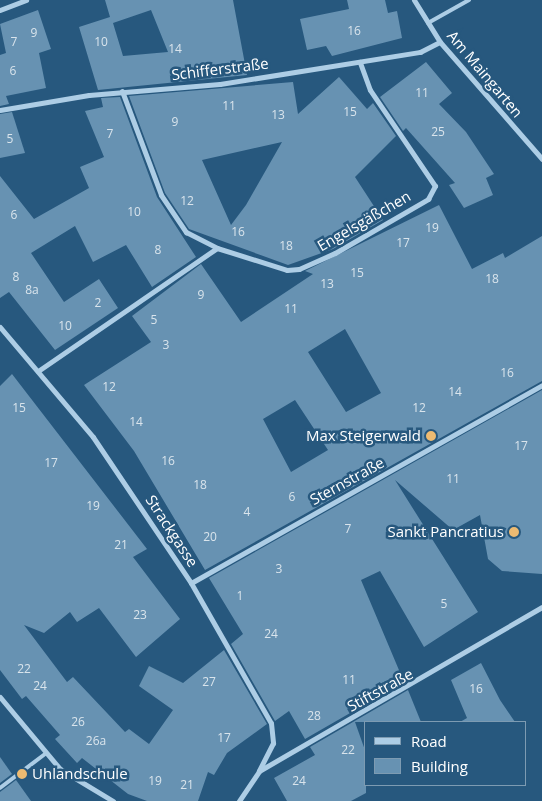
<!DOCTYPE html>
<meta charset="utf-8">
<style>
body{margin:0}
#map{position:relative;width:542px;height:801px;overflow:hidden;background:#27587e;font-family:"Open Sans",sans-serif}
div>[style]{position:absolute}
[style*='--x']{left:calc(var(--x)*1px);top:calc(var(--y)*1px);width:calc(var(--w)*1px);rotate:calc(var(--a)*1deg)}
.building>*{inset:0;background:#6792b2}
.service>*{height:4px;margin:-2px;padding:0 2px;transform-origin:2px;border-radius:2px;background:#adcde5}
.minor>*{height:5px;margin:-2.5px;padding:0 2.5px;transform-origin:2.5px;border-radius:2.5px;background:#adcde5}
.dots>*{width:14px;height:14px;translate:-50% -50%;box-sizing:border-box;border:2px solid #27587e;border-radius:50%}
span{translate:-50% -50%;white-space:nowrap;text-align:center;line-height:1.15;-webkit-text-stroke:5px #27587e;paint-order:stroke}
.number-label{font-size:12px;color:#d9e4ec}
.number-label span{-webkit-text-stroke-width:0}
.street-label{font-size:15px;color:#fff}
.poi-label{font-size:15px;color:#fff}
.right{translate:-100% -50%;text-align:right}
.left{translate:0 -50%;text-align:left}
.legend{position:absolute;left:364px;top:721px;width:162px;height:65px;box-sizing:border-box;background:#27587e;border:1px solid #7d9bb2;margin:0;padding:6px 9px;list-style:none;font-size:15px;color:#fff}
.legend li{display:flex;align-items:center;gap:10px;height:25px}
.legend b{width:25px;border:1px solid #7d9bb2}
</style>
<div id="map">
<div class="building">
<i style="clip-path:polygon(evenodd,105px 0,233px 0,247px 75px,98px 90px,79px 27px,110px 17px,105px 0,151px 10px,168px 52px,123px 56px,113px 23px,151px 10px)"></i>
<i style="clip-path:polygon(347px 0,385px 0,388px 13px,397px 11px,402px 38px,332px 56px,326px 46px,307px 50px,300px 19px,349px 9px)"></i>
<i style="clip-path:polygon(38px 10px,51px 49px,39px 53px,46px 88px,6px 96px,9px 104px,0 106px,0 55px,6px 53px,0 24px)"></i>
<i style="clip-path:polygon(426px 62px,452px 93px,439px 104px,466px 132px,494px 174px,486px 178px,493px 195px,464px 208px,449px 185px,455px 183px,406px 128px,403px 131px,380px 97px)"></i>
<i style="clip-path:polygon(evenodd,339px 77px,367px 109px,373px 103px,396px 136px,355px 177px,383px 220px,333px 249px,288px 265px,189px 229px,165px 193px,129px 96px,293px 82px,298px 114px,339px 77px,282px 142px,246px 205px,231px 225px,202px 160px,282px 142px)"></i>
<i style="clip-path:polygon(120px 97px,157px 197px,196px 257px,152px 287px,126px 245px,93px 262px,75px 226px,31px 253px,64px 302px,99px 279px,118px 308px,55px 350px,9px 292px,0 298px,0 176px,34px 219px,89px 188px,80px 167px,104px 157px,85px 111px,103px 107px,101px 98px)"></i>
<i style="clip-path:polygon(12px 112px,25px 153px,0 158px,0 114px)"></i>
<i style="clip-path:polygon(evenodd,439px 205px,472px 269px,503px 253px,505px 258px,542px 236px,542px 381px,205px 570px,134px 451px,84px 385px,151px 342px,132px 316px,201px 264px,241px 322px,313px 274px,305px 271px,439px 205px,345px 329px,381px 393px,346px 412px,308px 352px,345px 329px,439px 205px,295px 400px,328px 450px,291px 472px,263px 419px,295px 400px)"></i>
<i style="clip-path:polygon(12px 374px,147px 549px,133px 557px,180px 619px,136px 657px,99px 608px,77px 622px,70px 612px,44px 633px,24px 625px,67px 682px,73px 677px,125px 732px,129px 729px,149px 744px,173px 710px,139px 686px,149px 666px,183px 683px,224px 650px,267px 724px,227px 753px,214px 775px,208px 772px,198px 801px,147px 801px,128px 794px,82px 758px,77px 763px,55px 739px,60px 735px,26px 696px,22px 699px,0 670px,0 386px)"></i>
<i style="clip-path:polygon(542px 390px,542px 574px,502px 571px,488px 559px,480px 515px,453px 530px,395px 480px,478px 612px,424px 647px,380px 571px,361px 580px,404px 682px,305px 739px,289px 711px,275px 721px,231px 644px,243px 634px,209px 578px)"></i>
<i style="clip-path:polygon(481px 663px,500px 700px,515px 722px,460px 722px,467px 718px,451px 680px)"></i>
<i style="clip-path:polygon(408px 690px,421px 722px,355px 722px,366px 753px,366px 793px,351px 801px,287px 801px,274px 778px,315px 755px,310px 747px)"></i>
<i style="clip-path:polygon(0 757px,12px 774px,0 783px)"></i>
<i style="clip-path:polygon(16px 780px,31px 801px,0 801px,0 792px)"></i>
</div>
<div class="service">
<i style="--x:428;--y:23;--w:47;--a:-29.3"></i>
<i style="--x:0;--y:788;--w:56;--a:-37.1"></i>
</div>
<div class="minor">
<i style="--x:414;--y:0;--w:49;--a:58.2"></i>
<i style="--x:440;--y:42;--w:155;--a:48.9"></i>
<i style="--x:0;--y:10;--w:28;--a:-21"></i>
<i style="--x:122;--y:91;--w:111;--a:69.4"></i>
<i style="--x:161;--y:195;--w:45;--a:56"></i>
<i style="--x:186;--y:232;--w:35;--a:27"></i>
<i style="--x:217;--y:248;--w:73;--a:17.4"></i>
<i style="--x:287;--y:270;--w:12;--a:-5"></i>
<i style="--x:299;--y:269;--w:39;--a:-24"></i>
<i style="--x:335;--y:253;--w:108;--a:-30.1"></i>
<i style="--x:428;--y:199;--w:15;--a:-62"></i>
<i style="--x:435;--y:186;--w:116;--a:-124.1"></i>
<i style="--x:370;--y:90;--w:30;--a:-110"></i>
<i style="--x:0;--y:110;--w:90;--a:-9.6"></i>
<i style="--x:89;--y:95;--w:131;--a:-4.8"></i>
<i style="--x:220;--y:84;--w:203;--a:-9.1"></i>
<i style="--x:420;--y:52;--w:22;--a:-27"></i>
<i style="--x:0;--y:327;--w:144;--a:49.8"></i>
<i style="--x:93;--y:437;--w:176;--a:56.1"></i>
<i style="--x:191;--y:583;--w:161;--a:60.3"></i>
<i style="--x:271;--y:723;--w:20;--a:84"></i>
<i style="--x:273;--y:743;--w:31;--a:117"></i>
<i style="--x:38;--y:371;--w:217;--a:-34.5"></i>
<i style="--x:191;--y:583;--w:403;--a:-29.4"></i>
<i style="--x:0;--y:697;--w:94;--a:50.2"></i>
<i style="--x:60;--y:769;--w:62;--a:31.1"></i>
<i style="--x:239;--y:801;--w:36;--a:-56"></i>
<i style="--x:259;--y:771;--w:327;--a:-30.1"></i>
</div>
<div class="dots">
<i style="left:431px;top:436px;background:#edbb72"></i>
<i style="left:514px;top:532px;background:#edbb72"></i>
<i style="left:22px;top:774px;background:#edbb72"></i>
</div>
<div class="number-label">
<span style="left:354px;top:31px">16</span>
<span style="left:34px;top:33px">9</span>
<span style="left:14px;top:42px">7</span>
<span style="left:101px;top:42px">10</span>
<span style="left:175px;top:49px">14</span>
<span style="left:13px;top:71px">6</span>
<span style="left:422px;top:93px">11</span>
<span style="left:229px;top:106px">11</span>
<span style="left:350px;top:112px">15</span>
<span style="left:278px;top:115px">13</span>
<span style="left:175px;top:122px">9</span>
<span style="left:438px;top:132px">25</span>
<span style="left:110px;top:134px">7</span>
<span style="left:10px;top:139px">5</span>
<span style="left:187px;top:201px">12</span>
<span style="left:134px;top:212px">10</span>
<span style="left:14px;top:215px">6</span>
<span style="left:432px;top:228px">19</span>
<span style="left:238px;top:232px">16</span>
<span style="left:403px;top:243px">17</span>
<span style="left:286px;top:246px">18</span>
<span style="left:158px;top:250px">8</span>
<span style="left:357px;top:273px">15</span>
<span style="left:16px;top:277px">8</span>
<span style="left:492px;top:279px">18</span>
<span style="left:327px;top:284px">13</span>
<span style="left:32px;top:290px">8a</span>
<span style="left:201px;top:295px">9</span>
<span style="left:98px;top:303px">2</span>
<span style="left:291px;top:309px">11</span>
<span style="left:154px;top:320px">5</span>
<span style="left:65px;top:326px">10</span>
<span style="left:166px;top:345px">3</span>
<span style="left:507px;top:373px">16</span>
<span style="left:109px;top:387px">12</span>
<span style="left:455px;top:392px">14</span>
<span style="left:19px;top:408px">15</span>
<span style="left:419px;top:408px">12</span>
<span style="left:136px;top:422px">14</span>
<span style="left:521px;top:446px">17</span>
<span style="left:168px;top:461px">16</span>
<span style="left:51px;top:463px">17</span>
<span style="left:453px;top:479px">11</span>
<span style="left:200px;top:485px">18</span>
<span style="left:292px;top:497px">6</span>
<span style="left:93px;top:506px">19</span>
<span style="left:247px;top:512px">4</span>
<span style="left:348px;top:529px">7</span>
<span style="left:210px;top:537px">20</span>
<span style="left:121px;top:545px">21</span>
<span style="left:279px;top:569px">3</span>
<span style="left:240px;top:596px">1</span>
<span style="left:444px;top:604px">5</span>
<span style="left:140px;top:615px">23</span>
<span style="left:271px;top:634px">24</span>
<span style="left:24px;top:669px">22</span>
<span style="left:349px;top:680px">11</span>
<span style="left:209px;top:682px">27</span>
<span style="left:40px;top:686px">24</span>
<span style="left:476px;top:689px">16</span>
<span style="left:314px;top:716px">28</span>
<span style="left:78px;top:722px">26</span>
<span style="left:224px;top:738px">17</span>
<span style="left:96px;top:741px">26a</span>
<span style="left:348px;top:750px">22</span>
<span style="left:155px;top:781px">19</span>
<span style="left:299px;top:781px">24</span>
<span style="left:187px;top:785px">21</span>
</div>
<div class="street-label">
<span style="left:220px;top:69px;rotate:-7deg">Schifferstraße</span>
<span style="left:485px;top:74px;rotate:50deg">Am Maingarten</span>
<span style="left:364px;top:221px;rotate:-30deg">Engelsgäßchen</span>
<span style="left:347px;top:481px;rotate:-29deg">Sternstraße</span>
<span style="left:172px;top:531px;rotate:57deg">Strackgasse</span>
<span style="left:380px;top:690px;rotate:-29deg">Stiftstraße</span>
</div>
<div class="poi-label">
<span class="right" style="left:421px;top:436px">Max Steigerwald</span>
<span class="right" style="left:504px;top:532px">Sankt Pancratius</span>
<span class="left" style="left:32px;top:774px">Uhlandschule</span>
</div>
<ul class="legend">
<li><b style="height:6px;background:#adcde5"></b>Road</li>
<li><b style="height:14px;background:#6792b2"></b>Building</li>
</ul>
</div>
